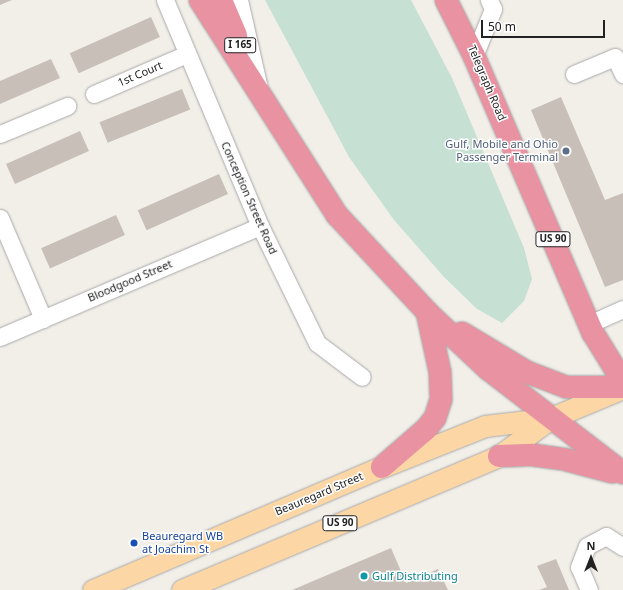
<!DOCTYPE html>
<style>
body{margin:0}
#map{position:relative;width:623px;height:590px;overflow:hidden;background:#f2efe9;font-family:"Noto Sans",sans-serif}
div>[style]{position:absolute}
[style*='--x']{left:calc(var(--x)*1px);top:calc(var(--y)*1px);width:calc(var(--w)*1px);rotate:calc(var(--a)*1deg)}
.wetland>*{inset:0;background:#c6e0d4}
.building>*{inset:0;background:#c7bfb8;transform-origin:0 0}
.roads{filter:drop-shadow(0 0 1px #a9a9a9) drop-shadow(0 0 1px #a9a9a9)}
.minor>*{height:17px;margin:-8.5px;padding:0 8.5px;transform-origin:8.5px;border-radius:8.5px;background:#fff}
.major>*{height:21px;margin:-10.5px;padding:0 10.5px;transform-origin:10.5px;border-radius:10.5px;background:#fcd6a4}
.highway>*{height:22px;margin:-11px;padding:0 11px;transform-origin:11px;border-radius:11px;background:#e892a2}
.dots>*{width:11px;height:11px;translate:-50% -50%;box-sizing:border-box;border:2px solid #fff;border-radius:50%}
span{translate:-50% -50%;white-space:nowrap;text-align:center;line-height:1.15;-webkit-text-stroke:3px #fff;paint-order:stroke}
.shield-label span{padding:1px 3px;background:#fff;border:1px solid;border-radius:3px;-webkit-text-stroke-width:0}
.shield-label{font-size:10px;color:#222;font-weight:700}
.street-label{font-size:11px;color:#222}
.service-label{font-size:11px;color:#4e5e75}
.right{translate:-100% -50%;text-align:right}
.transit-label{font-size:11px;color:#164399}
.left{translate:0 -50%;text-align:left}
.culture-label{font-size:11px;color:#0d838f}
.north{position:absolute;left:571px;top:538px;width:40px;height:40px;-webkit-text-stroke:3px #fff;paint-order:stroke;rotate:0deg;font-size:11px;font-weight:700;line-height:16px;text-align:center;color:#222}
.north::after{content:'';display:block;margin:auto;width:14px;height:18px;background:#222;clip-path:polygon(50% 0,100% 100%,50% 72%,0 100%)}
.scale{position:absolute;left:481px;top:20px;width:124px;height:18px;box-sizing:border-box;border:2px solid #222;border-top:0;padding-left:5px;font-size:12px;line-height:14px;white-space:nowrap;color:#222;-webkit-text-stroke:3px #fff;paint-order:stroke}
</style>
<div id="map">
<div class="wetland">
<i style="clip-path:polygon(265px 0,411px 0,452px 78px,524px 248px,532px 279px,524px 301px,502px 323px,477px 309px,444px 277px,394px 220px,349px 157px)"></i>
</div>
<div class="building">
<i style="clip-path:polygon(0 0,12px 0,0 5px)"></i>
<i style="left:151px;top:17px;width:22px;height:89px;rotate:66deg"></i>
<i style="clip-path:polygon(51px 59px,60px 78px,0 104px,0 81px)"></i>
<i style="left:182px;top:89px;width:22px;height:89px;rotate:68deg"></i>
<i style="clip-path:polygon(561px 97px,605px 200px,623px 193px,623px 280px,605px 287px,531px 110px)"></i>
<i style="left:80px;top:131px;width:22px;height:81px;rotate:66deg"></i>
<i style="left:219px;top:174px;width:22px;height:89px;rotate:66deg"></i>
<i style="left:116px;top:215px;width:22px;height:82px;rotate:66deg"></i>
<i style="clip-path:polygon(391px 548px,406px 583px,438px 569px,448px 590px,292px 590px)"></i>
<i style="clip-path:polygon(556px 559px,569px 590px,539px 590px,547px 587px,537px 566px)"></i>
</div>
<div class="roads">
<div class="minor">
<i style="--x:165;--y:0;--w:245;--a:67.2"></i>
<i style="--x:260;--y:226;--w:130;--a:64"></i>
<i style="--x:317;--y:343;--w:56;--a:37.1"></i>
<i style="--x:239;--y:0;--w:90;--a:77.2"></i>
<i style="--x:474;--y:56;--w:51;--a:-68"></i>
<i style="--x:493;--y:9;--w:10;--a:-114"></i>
<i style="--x:574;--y:74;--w:44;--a:-22.5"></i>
<i style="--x:615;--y:57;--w:19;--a:65"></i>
<i style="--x:94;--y:94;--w:101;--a:-23.3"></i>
<i style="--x:0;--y:134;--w:73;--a:-22.7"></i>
<i style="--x:0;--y:218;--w:110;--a:66.9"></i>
<i style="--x:589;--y:324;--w:37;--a:-24"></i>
<i style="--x:0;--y:337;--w:283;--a:-23.1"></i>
<i style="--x:589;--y:590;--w:25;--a:-113"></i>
<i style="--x:579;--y:567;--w:22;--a:-69"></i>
<i style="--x:587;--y:546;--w:21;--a:-28"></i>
<i style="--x:606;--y:536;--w:20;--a:33"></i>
</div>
<div class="major">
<i style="--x:93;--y:590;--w:314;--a:-23.1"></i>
<i style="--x:382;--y:467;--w:111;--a:-21.7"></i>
<i style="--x:485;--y:426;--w:66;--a:-6.9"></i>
<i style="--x:182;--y:590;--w:344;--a:-22.9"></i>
<i style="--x:499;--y:456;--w:64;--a:-36.2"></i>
<i style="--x:551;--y:418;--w:78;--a:-22.6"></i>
</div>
<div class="highway">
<i style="--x:200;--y:0;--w:255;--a:57.5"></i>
<i style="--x:337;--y:215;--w:132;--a:47.1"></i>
<i style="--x:427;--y:312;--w:83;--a:43.1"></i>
<i style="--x:488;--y:369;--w:170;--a:37.6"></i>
<i style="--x:221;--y:0;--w:39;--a:67"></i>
<i style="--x:446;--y:0;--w:63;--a:63.4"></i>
<i style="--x:474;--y:56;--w:301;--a:66.8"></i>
<i style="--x:593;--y:333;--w:57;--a:58.5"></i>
<i style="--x:462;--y:333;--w:76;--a:31"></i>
<i style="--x:527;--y:372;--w:42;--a:21"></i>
<i style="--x:566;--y:387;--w:57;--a:0"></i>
<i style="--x:499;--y:456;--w:34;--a:-2"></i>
<i style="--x:533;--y:455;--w:34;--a:8"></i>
<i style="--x:567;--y:460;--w:47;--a:14.9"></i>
<i style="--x:382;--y:467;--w:58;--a:-40.8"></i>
<i style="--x:426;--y:429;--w:14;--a:-51"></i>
<i style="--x:435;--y:418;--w:20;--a:-72"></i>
<i style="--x:441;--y:399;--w:27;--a:-92"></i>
<i style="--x:440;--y:372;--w:61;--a:-102.2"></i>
</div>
</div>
<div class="dots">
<i style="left:566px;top:151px;background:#5c6f8a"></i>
<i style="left:134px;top:543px;background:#1a4fb4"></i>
<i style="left:364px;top:576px;background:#0f9aa8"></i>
</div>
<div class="shield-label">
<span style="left:240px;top:45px">I 165</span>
<span style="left:553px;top:239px">US 90</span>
<span style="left:340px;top:523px">US 90</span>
</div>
<div class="street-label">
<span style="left:140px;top:74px;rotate:-23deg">1st Court</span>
<span style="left:487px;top:83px;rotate:67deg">Telegraph Road</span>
<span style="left:249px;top:198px;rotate:66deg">Conception Street Road</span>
<span style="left:130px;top:281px;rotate:-23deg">Bloodgood Street</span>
<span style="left:319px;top:494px;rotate:-23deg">Beauregard Street</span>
</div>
<div class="service-label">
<span class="right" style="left:558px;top:151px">Gulf, Mobile and Ohio<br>Passenger Terminal</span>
</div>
<div class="transit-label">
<span class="left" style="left:142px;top:543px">Beauregard WB<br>at Joachim St</span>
</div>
<div class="culture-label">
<span class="left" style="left:372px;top:576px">Gulf Distributing</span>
</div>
<div class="north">N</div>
<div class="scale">50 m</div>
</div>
